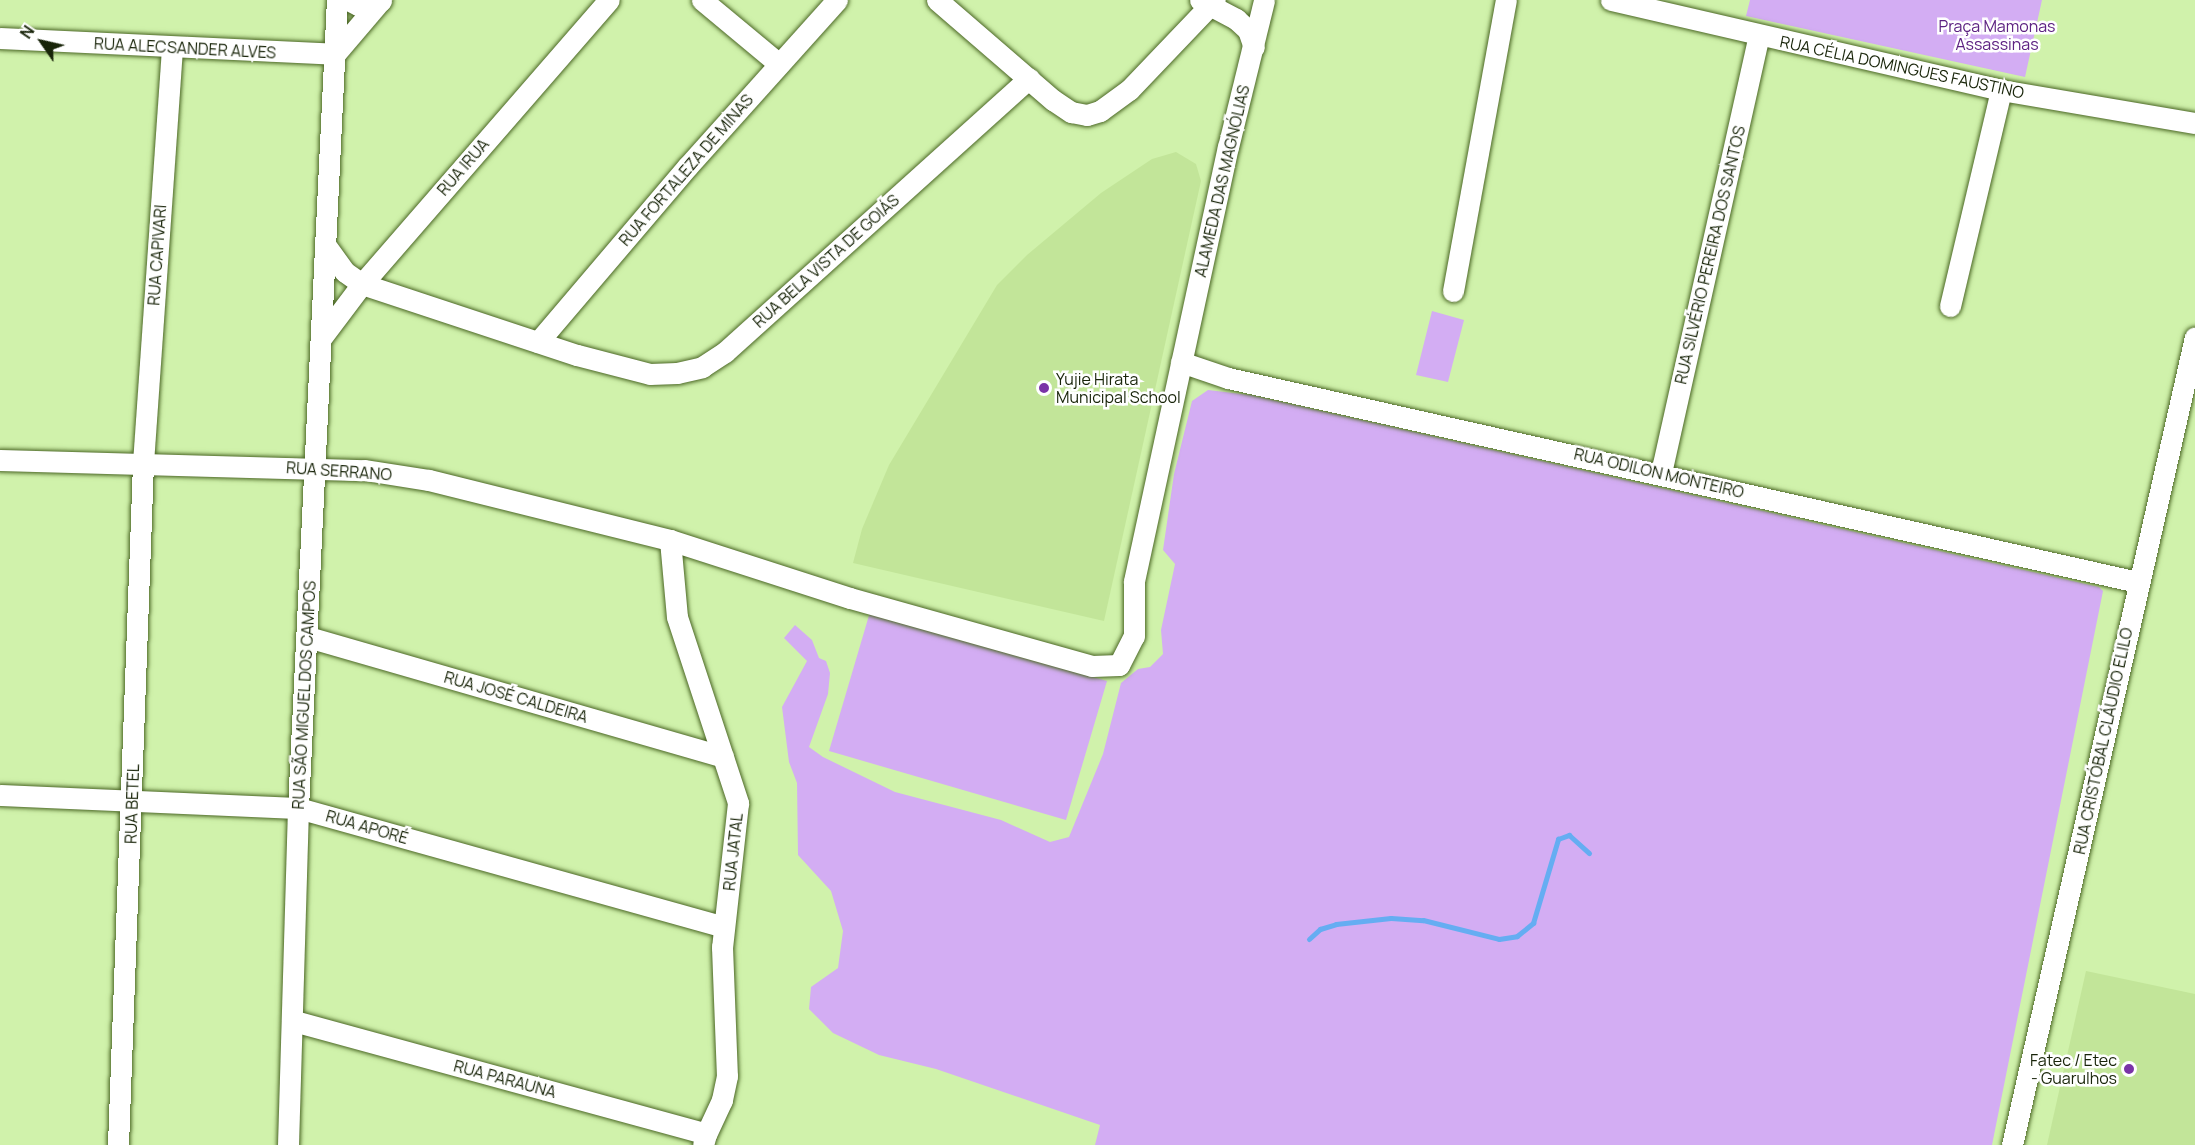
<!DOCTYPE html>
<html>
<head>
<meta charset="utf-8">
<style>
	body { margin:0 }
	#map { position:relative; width:2195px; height:1145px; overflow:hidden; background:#d0f2ab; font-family:Manrope,sans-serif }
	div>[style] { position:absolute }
	.built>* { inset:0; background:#c2e599 }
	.green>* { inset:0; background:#d3adf3 }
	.stream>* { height:5px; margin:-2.5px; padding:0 2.5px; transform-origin:2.5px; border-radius:2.5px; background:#65adf2 }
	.roads { filter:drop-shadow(0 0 2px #4b6725) drop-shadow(0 0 2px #4b6725) }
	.minor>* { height:21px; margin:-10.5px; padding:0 10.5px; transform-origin:10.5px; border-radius:10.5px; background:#fff }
	.dots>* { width:16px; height:16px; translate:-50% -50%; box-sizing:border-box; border:3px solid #fff; border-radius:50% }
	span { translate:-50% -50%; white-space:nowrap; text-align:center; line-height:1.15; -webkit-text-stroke:5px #fff; paint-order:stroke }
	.park-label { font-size:16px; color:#5c2181 }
	.street-label { font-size:16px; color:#182409 }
	.poi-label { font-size:16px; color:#182409 }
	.left { translate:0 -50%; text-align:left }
	.right { translate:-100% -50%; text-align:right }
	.north { position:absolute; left:12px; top:12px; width:60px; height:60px; -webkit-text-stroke:4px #fff; paint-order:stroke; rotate:304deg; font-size:16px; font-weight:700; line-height:24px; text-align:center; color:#182409 }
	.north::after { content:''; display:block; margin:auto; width:21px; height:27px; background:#182409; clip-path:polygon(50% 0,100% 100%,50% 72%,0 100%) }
</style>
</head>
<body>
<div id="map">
	<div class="built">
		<div style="clip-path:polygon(1176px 152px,1196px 164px,1201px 181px,1104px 621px,853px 563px,862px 529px,889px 465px,997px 285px,1027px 255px,1101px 193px,1152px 159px)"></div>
		<div style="clip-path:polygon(2086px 971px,2195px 994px,2195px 1145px,2047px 1145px)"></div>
	</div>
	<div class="green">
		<div style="clip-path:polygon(1750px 0,2042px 0,2025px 77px,1746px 16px)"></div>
		<div style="clip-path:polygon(1432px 311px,1464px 320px,1448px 382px,1416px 375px)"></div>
		<div style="clip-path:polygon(1208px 390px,1250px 395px,2099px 587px,2103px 591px,1992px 1145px,1095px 1145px,1100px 1125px,936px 1069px,879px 1055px,833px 1033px,809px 1009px,811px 987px,838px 968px,843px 931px,831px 891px,798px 855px,797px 783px,789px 762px,782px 707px,807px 661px,784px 638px,795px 625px,812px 640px,819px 658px,826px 661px,830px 673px,828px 694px,809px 747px,823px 757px,895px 792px,1001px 820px,1050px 842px,1069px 837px,1103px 754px,1121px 683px,1138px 669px,1150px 667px,1163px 654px,1161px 630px,1175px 564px,1163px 550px,1174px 474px,1192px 401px)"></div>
		<div style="clip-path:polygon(870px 612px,1107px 681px,1066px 820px,829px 751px)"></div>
	</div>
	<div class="stream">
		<div style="left:1309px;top:939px;width:15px;rotate:-42deg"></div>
		<div style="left:1320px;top:929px;width:17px;rotate:-17deg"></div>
		<div style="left:1336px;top:924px;width:55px;rotate:-6.2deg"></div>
		<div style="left:1391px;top:918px;width:32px;rotate:4deg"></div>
		<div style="left:1423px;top:920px;width:78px;rotate:14deg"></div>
		<div style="left:1499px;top:939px;width:18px;rotate:-9deg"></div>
		<div style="left:1517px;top:936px;width:21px;rotate:-39deg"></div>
		<div style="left:1533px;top:923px;width:88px;rotate:-73.4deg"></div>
		<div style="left:1558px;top:839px;width:12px;rotate:-20deg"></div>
		<div style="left:1569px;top:835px;width:27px;rotate:42deg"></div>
	</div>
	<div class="roads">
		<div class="minor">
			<div style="left:348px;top:0;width:11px;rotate:27deg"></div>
			<div style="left:358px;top:5px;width:23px;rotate:-10deg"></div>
			<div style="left:702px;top:0;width:100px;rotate:39.7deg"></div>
			<div style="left:937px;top:0;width:153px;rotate:40.8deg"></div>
			<div style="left:1053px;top:100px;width:22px;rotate:34deg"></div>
			<div style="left:1071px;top:112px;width:16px;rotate:11deg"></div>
			<div style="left:1087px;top:115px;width:14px;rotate:-17deg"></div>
			<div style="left:1100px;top:111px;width:36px;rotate:-36deg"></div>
			<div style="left:1129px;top:90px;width:124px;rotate:-46.3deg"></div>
			<div style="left:1200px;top:0;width:41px;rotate:27.8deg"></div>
			<div style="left:1236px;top:19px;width:16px;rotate:43deg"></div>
			<div style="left:1248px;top:30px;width:18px;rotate:71deg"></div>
			<div style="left:1611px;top:0;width:400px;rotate:13deg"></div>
			<div style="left:2001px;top:90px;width:197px;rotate:9.7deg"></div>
			<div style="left:0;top:38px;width:335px;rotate:2.7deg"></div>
			<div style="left:335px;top:54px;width:71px;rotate:-49.6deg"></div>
			<div style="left:326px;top:246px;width:32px;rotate:54deg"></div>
			<div style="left:345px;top:272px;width:21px;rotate:35deg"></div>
			<div style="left:362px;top:284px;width:226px;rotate:18.3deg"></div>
			<div style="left:577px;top:355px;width:75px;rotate:14.6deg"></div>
			<div style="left:650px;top:374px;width:27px;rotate:-2deg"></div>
			<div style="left:677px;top:373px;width:26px;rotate:-13deg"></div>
			<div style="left:702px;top:367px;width:27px;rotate:-33deg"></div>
			<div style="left:725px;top:352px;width:409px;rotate:-42deg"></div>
			<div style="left:1453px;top:291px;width:296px;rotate:-79.7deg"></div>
			<div style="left:1950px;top:306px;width:222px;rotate:-76.7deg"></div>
			<div style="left:322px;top:337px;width:66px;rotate:-53deg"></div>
			<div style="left:362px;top:284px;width:376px;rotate:-49deg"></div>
			<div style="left:538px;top:342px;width:231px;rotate:-49.6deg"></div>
			<div style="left:688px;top:166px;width:223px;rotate:-48.1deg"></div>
			<div style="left:1181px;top:362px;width:50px;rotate:18.8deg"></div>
			<div style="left:1228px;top:378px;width:933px;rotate:12.64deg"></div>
			<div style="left:0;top:460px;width:365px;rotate:1.6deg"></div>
			<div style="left:365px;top:470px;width:65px;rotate:8.9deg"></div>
			<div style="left:429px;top:480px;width:248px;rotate:14deg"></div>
			<div style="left:670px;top:540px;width:189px;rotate:17.9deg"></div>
			<div style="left:850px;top:598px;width:251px;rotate:15.7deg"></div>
			<div style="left:1092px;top:666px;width:27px;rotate:-2deg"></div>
			<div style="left:1119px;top:665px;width:33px;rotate:-63deg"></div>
			<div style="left:1134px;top:636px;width:55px;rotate:-90deg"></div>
			<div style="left:1134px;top:581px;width:444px;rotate:-77.8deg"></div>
			<div style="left:1228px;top:147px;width:151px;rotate:-76.2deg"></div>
			<div style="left:1661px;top:473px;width:448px;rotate:-77.4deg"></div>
			<div style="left:670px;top:540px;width:77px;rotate:84.8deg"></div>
			<div style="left:677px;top:617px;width:196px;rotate:71.8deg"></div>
			<div style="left:738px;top:803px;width:145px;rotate:96.3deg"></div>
			<div style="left:722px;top:947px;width:129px;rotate:87.8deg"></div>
			<div style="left:727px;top:1076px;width:25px;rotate:102deg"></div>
			<div style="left:722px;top:1100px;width:38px;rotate:115deg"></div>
			<div style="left:308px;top:637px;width:432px;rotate:16.1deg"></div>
			<div style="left:0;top:795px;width:298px;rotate:2.5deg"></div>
			<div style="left:298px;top:808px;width:441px;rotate:15.6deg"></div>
			<div style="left:294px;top:1021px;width:427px;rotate:15.3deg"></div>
			<div style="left:706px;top:1134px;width:11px;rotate:105deg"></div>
			<div style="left:118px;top:1145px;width:682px;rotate:-87.9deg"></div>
			<div style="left:143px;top:463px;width:416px;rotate:-86deg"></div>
			<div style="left:288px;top:1145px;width:337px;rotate:-88.3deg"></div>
			<div style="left:298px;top:808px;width:809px;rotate:-87.24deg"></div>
			<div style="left:2012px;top:1145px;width:828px;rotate:-77.24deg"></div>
		</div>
	</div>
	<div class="dots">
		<div style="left:1044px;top:388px;background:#7a34a7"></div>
		<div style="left:2129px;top:1069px;background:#7a34a7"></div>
	</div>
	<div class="park-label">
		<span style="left:1997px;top:35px">Praça Mamonas<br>Assassinas</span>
	</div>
	<div class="street-label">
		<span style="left:185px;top:48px;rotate:3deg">RUA ALECSANDER ALVES</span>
		<span style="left:1902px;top:67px;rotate:12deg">RUA CÉLIA DOMINGUES FAUSTINO</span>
		<span style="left:463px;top:167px;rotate:-49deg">RUA IRUA</span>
		<span style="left:686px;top:170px;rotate:-49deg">RUA FORTALEZA DE MINAS</span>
		<span style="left:1222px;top:181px;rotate:-77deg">ALAMEDA DAS MAGNÓLIAS</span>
		<span style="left:157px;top:255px;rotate:-86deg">RUA CAPIVARI</span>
		<span style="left:1710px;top:255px;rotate:-77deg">RUA SILVÉRIO PEREIRA DOS SANTOS</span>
		<span style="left:826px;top:261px;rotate:-42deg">RUA BELA VISTA DE GOIÁS</span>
		<span style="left:339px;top:471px;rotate:4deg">RUA SERRANO</span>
		<span style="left:1659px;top:473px;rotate:13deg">RUA ODILON MONTEIRO</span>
		<span style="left:304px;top:695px;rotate:-87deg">RUA SÃO MIGUEL DOS CAMPOS</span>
		<span style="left:516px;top:697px;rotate:16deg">RUA JOSÉ CALDEIRA</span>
		<span style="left:2103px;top:741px;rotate:-78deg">RUA CRISTÓBAL CLÁUDIO ELILO</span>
		<span style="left:132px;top:804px;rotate:-88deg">RUA BETEL</span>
		<span style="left:367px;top:827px;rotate:16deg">RUA APORÉ</span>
		<span style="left:733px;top:852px;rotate:-84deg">RUA JATAL</span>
		<span style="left:505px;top:1079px;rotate:15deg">RUA PARAUNA</span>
	</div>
	<div class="poi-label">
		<span class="left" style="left:1056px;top:388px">Yujie Hirata<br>Municipal School</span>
		<span class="right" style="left:2117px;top:1069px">Fatec / Etec<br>- Guarulhos</span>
	</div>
	<div class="north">N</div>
</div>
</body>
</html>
